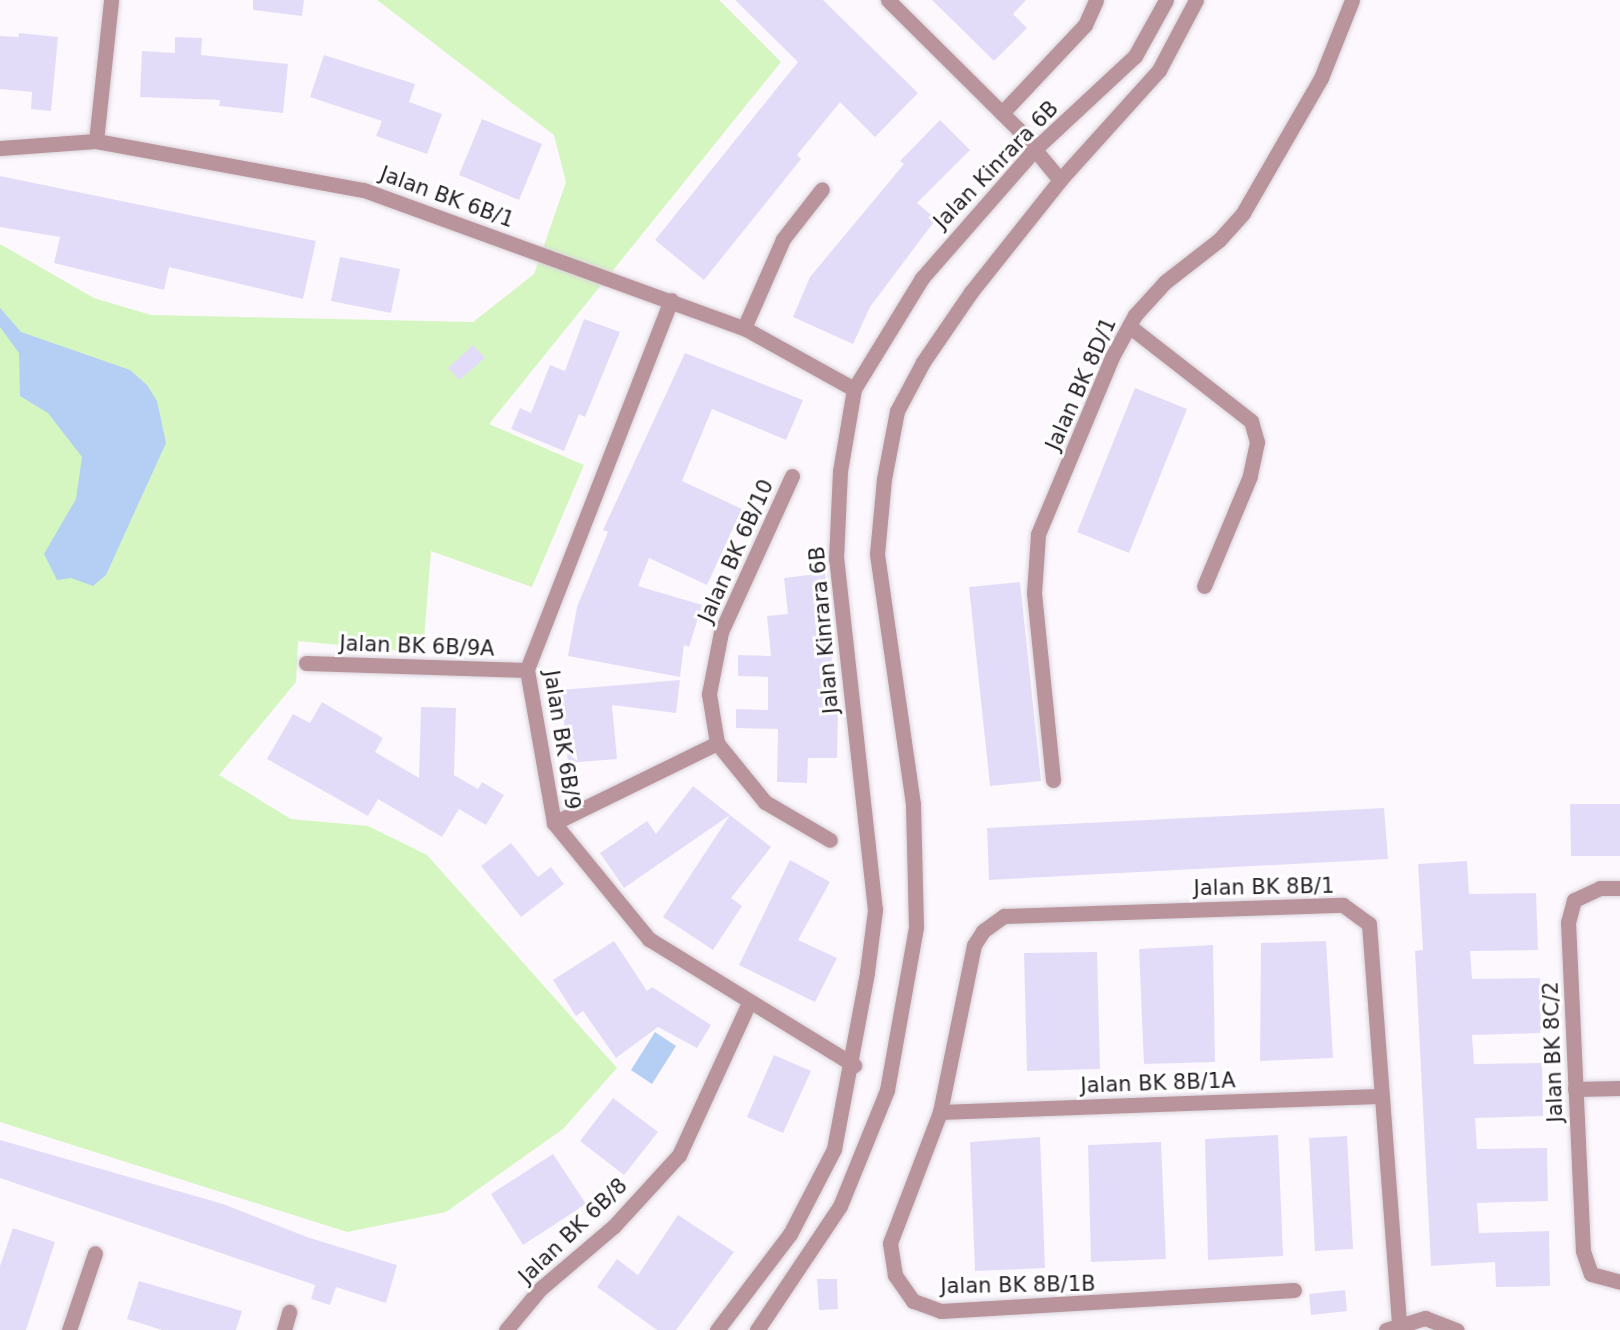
<!DOCTYPE html>
<html>
<head>
<meta charset="utf-8">
<style>
	body { margin:0 }
	#map { position:relative; width:1620px; height:1330px; overflow:hidden; background:#fdf8fe; font-family:"DejaVu Sans",sans-serif }
	div>[style] { position:absolute }
	.green>* { inset:0; background:#d5f6c1 }
	.water>* { inset:0; background:#b4cef4 }
	.building>* { inset:0; background:#e3dcf9 }
	.roads { filter:drop-shadow(0 0 2px #dad5db) drop-shadow(0 0 2px #dad5db) }
	.minor>* { height:15px; margin:-7.5px; padding:0 7.5px; transform-origin:7.5px; border-radius:7.5px; background:#b9949c }
	.tertiary>* { height:15px; margin:-7.5px; padding:0 7.5px; transform-origin:7.5px; border-radius:7.5px; background:#b9949c }
	span { translate:-50% -50%; white-space:nowrap; text-align:center; line-height:1.15; -webkit-text-stroke:6px #fff; paint-order:stroke }
	.street-label { font-size:21px; color:#241f25 }
</style>
</head>
<body>
<div id="map">
	<div class="green">
		<div style="clip-path:polygon(377px 0,719px 0,781px 62px,489px 424px,584px 465px,532px 587px,431px 551px,423px 653px,298px 641px,296px 682px,219px 775px,291px 819px,368px 826px,427px 855px,617px 1068px,563px 1129px,446px 1212px,347px 1232px,0 1122px,0 244px,94px 298px,151px 315px,473px 322px,534px 274px,566px 182px,554px 135px)"></div>
	</div>
	<div class="water">
		<div style="clip-path:polygon(0 308px,21px 332px,130px 370px,147px 385px,157px 401px,166px 443px,106px 575px,93px 586px,71px 578px,57px 580px,44px 554px,76px 499px,82px 457px,48px 413px,20px 396px,19px 353px,0 327px)"></div>
		<div style="clip-path:polygon(655px 1032px,676px 1046px,652px 1084px,631px 1070px)"></div>
	</div>
	<div class="building">
		<div style="clip-path:polygon(253px 0,304px 0,302px 16px,253px 10px)"></div>
		<div style="clip-path:polygon(735px 0,823px 0,918px 93px,875px 137px,840px 102px,797px 155px,801px 159px,704px 280px,655px 240px,798px 62px)"></div>
		<div style="clip-path:polygon(932px 0,1026px 0,1013px 14px,1027px 28px,994px 61px)"></div>
		<div style="clip-path:polygon(19px 33px,58px 37px,51px 111px,31px 109px,32px 92px,0 89px,0 36px,18px 37px)"></div>
		<div style="clip-path:polygon(175px 37px,202px 38px,201px 55px,288px 64px,283px 113px,219px 106px,220px 100px,140px 97px,142px 51px,175px 53px)"></div>
		<div style="clip-path:polygon(324px 55px,415px 84px,409px 102px,442px 114px,427px 154px,376px 136px,382px 121px,310px 97px)"></div>
		<div style="clip-path:polygon(482px 119px,542px 144px,519px 200px,459px 175px)"></div>
		<div style="clip-path:polygon(940px 120px,970px 150px,917px 203px,936px 219px,870px 307px,853px 344px,793px 317px,810px 277px,904px 164px,900px 161px)"></div>
		<div style="clip-path:polygon(0 176px,316px 241px,303px 299px,169px 267px,164px 290px,54px 263px,60px 237px,0 227px)"></div>
		<div style="clip-path:polygon(340px 257px,400px 269px,391px 313px,331px 301px)"></div>
		<div style="clip-path:polygon(584px 319px,620px 332px,585px 417px,579px 414px,564px 451px,511px 429px,520px 408px,531px 413px,550px 365px,565px 371px)"></div>
		<div style="clip-path:polygon(473px 345px,485px 358px,459px 380px,448px 368px)"></div>
		<div style="clip-path:polygon(685px 353px,803px 400px,786px 440px,712px 409px,682px 481px,742px 509px,707px 585px,649px 558px,638px 586px,702px 605px,689px 647px,684px 645px,680px 677px,568px 656px,577px 607px,608px 532px,603px 530px)"></div>
		<div style="clip-path:polygon(1135px 388px,1187px 409px,1129px 553px,1077px 532px)"></div>
		<div style="clip-path:polygon(825px 573px,832px 643px,831px 711px,838px 712px,837px 758px,808px 758px,807px 783px,777px 782px,778px 729px,736px 728px,736px 709px,768px 710px,768px 677px,738px 676px,738px 655px,771px 656px,767px 616px,788px 614px,784px 578px)"></div>
		<div style="clip-path:polygon(1020px 582px,1041px 781px,990px 786px,969px 587px)"></div>
		<div style="clip-path:polygon(680px 680px,676px 713px,612px 705px,617px 759px,568px 763px,561px 690px)"></div>
		<div style="clip-path:polygon(322px 702px,383px 738px,375px 752px,419px 778px,421px 707px,456px 708px,454px 775px,478px 789px,482px 782px,504px 795px,486px 825px,459px 809px,442px 837px,378px 799px,368px 816px,267px 759px,293px 714px,310px 723px)"></div>
		<div style="clip-path:polygon(693px 786px,730px 815px,624px 888px,600px 853px,647px 821px,656px 834px)"></div>
		<div style="clip-path:polygon(1570px 804px,1620px 804px,1620px 856px,1571px 856px)"></div>
		<div style="clip-path:polygon(1384px 808px,1388px 859px,989px 880px,987px 828px)"></div>
		<div style="clip-path:polygon(730px 815px,771px 847px,731px 898px,742px 906px,713px 950px,663px 917px)"></div>
		<div style="clip-path:polygon(511px 843px,538px 877px,551px 867px,564px 884px,521px 917px,481px 866px)"></div>
		<div style="clip-path:polygon(790px 860px,830px 882px,798px 940px,837px 958px,815px 1002px,739px 965px)"></div>
		<div style="clip-path:polygon(1467px 861px,1469px 894px,1536px 893px,1538px 950px,1470px 951px,1472px 979px,1540px 978px,1541px 1033px,1472px 1035px,1474px 1064px,1542px 1063px,1543px 1116px,1475px 1118px,1477px 1149px,1547px 1148px,1548px 1201px,1477px 1203px,1479px 1233px,1549px 1231px,1550px 1286px,1496px 1287px,1495px 1262px,1431px 1266px,1415px 951px,1423px 950px,1418px 864px)"></div>
		<div style="clip-path:polygon(614px 941px,647px 991px,652px 987px,711px 1025px,697px 1048px,658px 1027px,616px 1058px,583px 1011px,576px 1016px,553px 980px)"></div>
		<div style="clip-path:polygon(1326px 941px,1333px 1058px,1260px 1061px,1261px 943px)"></div>
		<div style="clip-path:polygon(1213px 945px,1215px 1062px,1144px 1064px,1139px 949px)"></div>
		<div style="clip-path:polygon(1097px 952px,1100px 1069px,1027px 1071px,1024px 953px)"></div>
		<div style="clip-path:polygon(774px 1055px,811px 1071px,783px 1133px,747px 1117px)"></div>
		<div style="clip-path:polygon(613px 1098px,658px 1132px,624px 1175px,580px 1141px)"></div>
		<div style="clip-path:polygon(1278px 1135px,1283px 1256px,1208px 1260px,1205px 1139px)"></div>
		<div style="clip-path:polygon(1347px 1136px,1353px 1249px,1315px 1251px,1309px 1138px)"></div>
		<div style="clip-path:polygon(1040px 1137px,1045px 1268px,975px 1271px,970px 1142px)"></div>
		<div style="clip-path:polygon(0 1140px,223px 1204px,307px 1237px,397px 1265px,386px 1303px,336px 1287px,330px 1305px,311px 1299px,315px 1285px,0 1178px)"></div>
		<div style="clip-path:polygon(1161px 1142px,1166px 1259px,1091px 1262px,1088px 1145px)"></div>
		<div style="clip-path:polygon(553px 1154px,586px 1204px,523px 1245px,491px 1194px)"></div>
		<div style="clip-path:polygon(678px 1215px,734px 1252px,676px 1330px,657px 1330px,597px 1287px,617px 1259px,638px 1275px)"></div>
		<div style="clip-path:polygon(13px 1228px,55px 1242px,26px 1330px,0 1330px,0 1266px)"></div>
		<div style="clip-path:polygon(817px 1279px,837px 1279px,838px 1309px,819px 1310px)"></div>
		<div style="clip-path:polygon(139px 1281px,242px 1311px,236px 1330px,162px 1330px,127px 1319px)"></div>
		<div style="clip-path:polygon(1345px 1290px,1347px 1311px,1311px 1315px,1309px 1294px)"></div>
	</div>
	<div class="roads">
		<div class="minor">
			<div style="left:888px;top:0;width:182px;rotate:44.8deg"></div>
			<div style="left:1017px;top:128px;width:67px;rotate:50.4deg"></div>
			<div style="left:1002px;top:113px;width:121px;rotate:-46.7deg"></div>
			<div style="left:1085px;top:25px;width:27px;rotate:-66deg"></div>
			<div style="left:96px;top:141px;width:142px;rotate:-83.9deg"></div>
			<div style="left:0;top:148px;width:96px;rotate:-4.2deg"></div>
			<div style="left:96px;top:141px;width:272px;rotate:10.4deg"></div>
			<div style="left:364px;top:190px;width:404px;rotate:20deg"></div>
			<div style="left:744px;top:328px;width:126px;rotate:29deg"></div>
			<div style="left:671px;top:300px;width:397px;rotate:111.3deg"></div>
			<div style="left:527px;top:670px;width:155px;rotate:80deg"></div>
			<div style="left:554px;top:823px;width:150px;rotate:50.7deg"></div>
			<div style="left:649px;top:939px;width:241px;rotate:31.6deg"></div>
			<div style="left:1129px;top:326px;width:155px;rotate:37.9deg"></div>
			<div style="left:1251px;top:421px;width:22px;rotate:74deg"></div>
			<div style="left:1257px;top:442px;width:35px;rotate:102deg"></div>
			<div style="left:1250px;top:476px;width:119px;rotate:112.7deg"></div>
			<div style="left:744px;top:328px;width:97px;rotate:-66.3deg"></div>
			<div style="left:783px;top:239px;width:63px;rotate:-52deg"></div>
			<div style="left:792px;top:476px;width:171px;rotate:114.5deg"></div>
			<div style="left:721px;top:632px;width:63px;rotate:101deg"></div>
			<div style="left:709px;top:694px;width:50px;rotate:80.7deg"></div>
			<div style="left:717px;top:743px;width:76px;rotate:50.9deg"></div>
			<div style="left:765px;top:802px;width:75px;rotate:30.3deg"></div>
			<div style="left:306px;top:663px;width:221px;rotate:1.8deg"></div>
			<div style="left:1053px;top:780px;width:188px;rotate:-95.8deg"></div>
			<div style="left:1034px;top:593px;width:59px;rotate:-86.1deg"></div>
			<div style="left:1038px;top:534px;width:192px;rotate:-67.3deg"></div>
			<div style="left:1112px;top:357px;width:48px;rotate:-61.3deg"></div>
			<div style="left:1135px;top:315px;width:45px;rotate:-47.7deg"></div>
			<div style="left:1165px;top:282px;width:68px;rotate:-37.9deg"></div>
			<div style="left:1219px;top:240px;width:36px;rotate:-48deg"></div>
			<div style="left:1243px;top:213px;width:156px;rotate:-60deg"></div>
			<div style="left:1321px;top:78px;width:84px;rotate:-68.3deg"></div>
			<div style="left:554px;top:823px;width:182px;rotate:-26.1deg"></div>
			<div style="left:1620px;top:888px;width:20px;rotate:180deg"></div>
			<div style="left:1600px;top:888px;width:29px;rotate:155deg"></div>
			<div style="left:1574px;top:900px;width:23px;rotate:105deg"></div>
			<div style="left:1568px;top:922px;width:329px;rotate:87.4deg"></div>
			<div style="left:1583px;top:1251px;width:24px;rotate:71deg"></div>
			<div style="left:1591px;top:1274px;width:30px;rotate:15deg"></div>
			<div style="left:1575px;top:1089px;width:45px;rotate:-1.3deg"></div>
			<div style="left:940px;top:1112px;width:438px;rotate:-2.1deg"></div>
			<div style="left:1294px;top:1290px;width:354px;rotate:176.6deg"></div>
			<div style="left:941px;top:1311px;width:30px;rotate:-160deg"></div>
			<div style="left:913px;top:1301px;width:32px;rotate:-125deg"></div>
			<div style="left:895px;top:1275px;width:32px;rotate:-99deg"></div>
			<div style="left:890px;top:1243px;width:140px;rotate:-69.1deg"></div>
			<div style="left:940px;top:1112px;width:170px;rotate:-78.5deg"></div>
			<div style="left:974px;top:945px;width:17px;rotate:-57deg"></div>
			<div style="left:983px;top:931px;width:26px;rotate:-36deg"></div>
			<div style="left:1004px;top:916px;width:339px;rotate:-1.9deg"></div>
			<div style="left:1343px;top:905px;width:32px;rotate:36deg"></div>
			<div style="left:1369px;top:924px;width:399px;rotate:85.7deg"></div>
			<div style="left:69px;top:1330px;width:81px;rotate:-71.3deg"></div>
			<div style="left:284px;top:1330px;width:19px;rotate:-74deg"></div>
			<div style="left:506px;top:1330px;width:53px;rotate:-50.3deg"></div>
			<div style="left:540px;top:1289px;width:97px;rotate:-40.4deg"></div>
			<div style="left:614px;top:1226px;width:96px;rotate:-47.5deg"></div>
			<div style="left:679px;top:1155px;width:167px;rotate:-65.3deg"></div>
			<div style="left:1386px;top:1330px;width:41px;rotate:-17.1deg"></div>
			<div style="left:1425px;top:1318px;width:34px;rotate:21deg"></div>
		</div>
		<div class="tertiary">
			<div style="left:717px;top:1330px;width:121px;rotate:-52.8deg"></div>
			<div style="left:790px;top:1234px;width:96px;rotate:-62.6deg"></div>
			<div style="left:834px;top:1149px;width:180px;rotate:-79.4deg"></div>
			<div style="left:867px;top:972px;width:63px;rotate:-82.6deg"></div>
			<div style="left:875px;top:910px;width:353px;rotate:-96.3deg"></div>
			<div style="left:836px;top:559px;width:88px;rotate:-87.4deg"></div>
			<div style="left:840px;top:471px;width:83px;rotate:-80.3deg"></div>
			<div style="left:854px;top:389px;width:130px;rotate:-58.5deg"></div>
			<div style="left:922px;top:278px;width:173px;rotate:-48.8deg"></div>
			<div style="left:1036px;top:148px;width:135px;rotate:-42.9deg"></div>
			<div style="left:1135px;top:56px;width:64px;rotate:-61deg"></div>
			<div style="left:757px;top:1330px;width:149px;rotate:-56.2deg"></div>
			<div style="left:840px;top:1206px;width:125px;rotate:-67.9deg"></div>
			<div style="left:887px;top:1090px;width:166px;rotate:-79.9deg"></div>
			<div style="left:916px;top:927px;width:123px;rotate:-91.4deg"></div>
			<div style="left:913px;top:804px;width:253px;rotate:-98.2deg"></div>
			<div style="left:877px;top:554px;width:75px;rotate:-84.7deg"></div>
			<div style="left:884px;top:479px;width:69px;rotate:-79.2deg"></div>
			<div style="left:897px;top:411px;width:55px;rotate:-62deg"></div>
			<div style="left:923px;top:362px;width:85px;rotate:-55.6deg"></div>
			<div style="left:971px;top:292px;width:143px;rotate:-51.5deg"></div>
			<div style="left:1060px;top:180px;width:148px;rotate:-48deg"></div>
			<div style="left:1159px;top:70px;width:79px;rotate:-62.1deg"></div>
		</div>
	</div>
	<div class="street-label">
		<span style="left:996px;top:165px;rotate:-46deg">Jalan Kinrara 6B</span>
		<span style="left:447px;top:197px;rotate:20deg">Jalan BK 6B/1</span>
		<span style="left:1081px;top:384px;rotate:-66deg">Jalan BK 8D/1</span>
		<span style="left:736px;top:551px;rotate:-66deg">Jalan BK 6B/10</span>
		<span style="left:824px;top:630px;rotate:-95deg">Jalan Kinrara 6B</span>
		<span style="left:417px;top:646px;rotate:2deg">Jalan BK 6B/9A</span>
		<span style="left:562px;top:740px;rotate:81deg">Jalan BK 6B/9</span>
		<span style="left:1264px;top:887px;rotate:-1deg">Jalan BK 8B/1</span>
		<span style="left:1553px;top:1052px;rotate:-92deg">Jalan BK 8C/2</span>
		<span style="left:1158px;top:1083px;rotate:-2deg">Jalan BK 8B/1A</span>
		<span style="left:573px;top:1231px;rotate:-44deg">Jalan BK 6B/8</span>
		<span style="left:1018px;top:1285px;rotate:-1deg">Jalan BK 8B/1B</span>
	</div>
</div>
</body>
</html>
